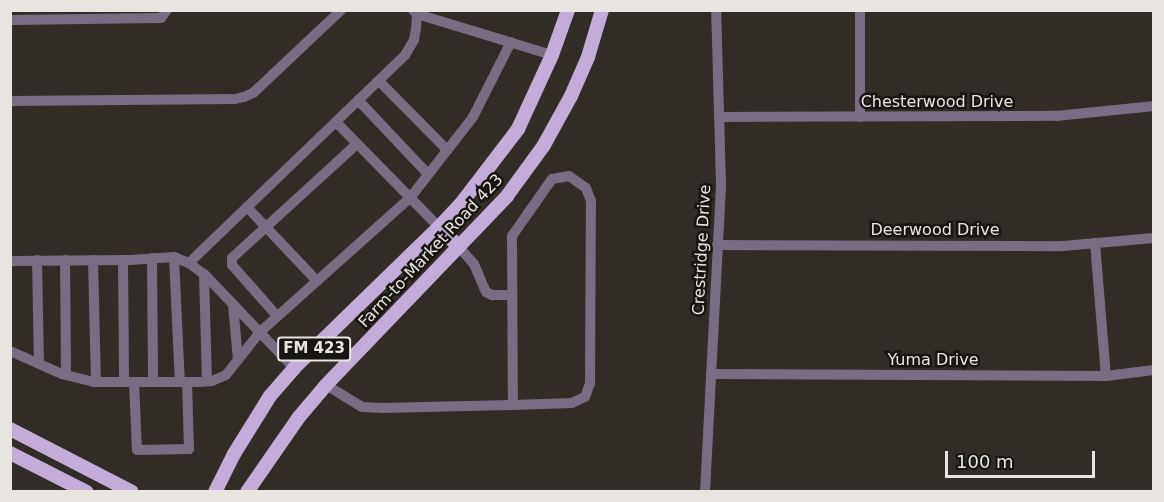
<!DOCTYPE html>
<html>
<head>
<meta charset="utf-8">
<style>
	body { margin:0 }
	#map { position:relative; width:1164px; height:502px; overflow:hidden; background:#312c25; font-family:"DejaVu Sans",sans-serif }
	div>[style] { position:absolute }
	.minor>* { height:10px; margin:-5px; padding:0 5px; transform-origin:5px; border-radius:5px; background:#786d82 }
	.major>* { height:14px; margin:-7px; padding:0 7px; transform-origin:7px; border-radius:7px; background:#c3add8 }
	span { translate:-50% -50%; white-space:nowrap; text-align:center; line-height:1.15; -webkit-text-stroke:5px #171511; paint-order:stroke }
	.shield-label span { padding:2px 4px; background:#171511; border:2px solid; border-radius:4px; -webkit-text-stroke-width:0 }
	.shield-label { font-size:15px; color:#e8e5e0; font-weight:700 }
	.street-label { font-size:16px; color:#e8e5e0 }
	.frame { position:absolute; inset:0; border:12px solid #e8e5e0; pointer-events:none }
	.scale { position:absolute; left:945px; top:451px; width:150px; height:27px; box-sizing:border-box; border:3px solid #e8e5e0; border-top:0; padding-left:8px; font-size:18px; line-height:21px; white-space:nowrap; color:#e8e5e0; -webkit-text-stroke:4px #171511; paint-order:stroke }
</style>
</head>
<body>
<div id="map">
	<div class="minor">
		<div style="left:860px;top:10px;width:107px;rotate:90deg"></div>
		<div style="left:417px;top:14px;width:141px;rotate:16.9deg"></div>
		<div style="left:10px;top:20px;width:151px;rotate:-0.8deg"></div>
		<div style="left:161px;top:18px;width:10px;rotate:-53deg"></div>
		<div style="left:379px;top:81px;width:97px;rotate:45.4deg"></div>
		<div style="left:358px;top:100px;width:102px;rotate:46.6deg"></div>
		<div style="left:10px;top:101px;width:225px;rotate:-0.5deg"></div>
		<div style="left:235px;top:99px;width:9px;rotate:-13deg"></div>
		<div style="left:244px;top:97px;width:10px;rotate:-24deg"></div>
		<div style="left:253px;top:93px;width:121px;rotate:-43.3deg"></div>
		<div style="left:720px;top:117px;width:336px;rotate:-0.2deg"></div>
		<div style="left:1056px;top:116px;width:99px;rotate:-5.8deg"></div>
		<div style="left:336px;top:122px;width:147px;rotate:45.6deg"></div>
		<div style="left:247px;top:207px;width:102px;rotate:46.6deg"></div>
		<div style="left:1095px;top:243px;width:133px;rotate:85.3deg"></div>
		<div style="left:717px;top:245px;width:346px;rotate:0.2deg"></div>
		<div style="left:1063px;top:246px;width:91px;rotate:-5deg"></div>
		<div style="left:459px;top:247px;width:23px;rotate:49deg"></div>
		<div style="left:474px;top:264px;width:30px;rotate:67deg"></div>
		<div style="left:486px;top:292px;width:7px;rotate:27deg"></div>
		<div style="left:492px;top:295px;width:20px"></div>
		<div style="left:174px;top:257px;width:125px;rotate:87.3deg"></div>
		<div style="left:152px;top:258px;width:124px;rotate:89.5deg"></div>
		<div style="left:37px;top:260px;width:103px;rotate:88.9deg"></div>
		<div style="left:65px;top:260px;width:115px;rotate:89.5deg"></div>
		<div style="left:93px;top:260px;width:122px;rotate:88.6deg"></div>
		<div style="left:123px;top:260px;width:122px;rotate:89.5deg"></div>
		<div style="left:10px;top:261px;width:120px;rotate:-0.5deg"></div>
		<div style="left:130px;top:260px;width:44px;rotate:-3.9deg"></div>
		<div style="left:174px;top:257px;width:16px;rotate:22deg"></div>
		<div style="left:189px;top:263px;width:21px;rotate:37deg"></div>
		<div style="left:206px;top:276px;width:127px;rotate:46.3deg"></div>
		<div style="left:189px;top:263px;width:300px;rotate:-43.9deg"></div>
		<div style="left:405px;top:55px;width:17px;rotate:-59deg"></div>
		<div style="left:414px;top:40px;width:11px;rotate:-80deg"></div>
		<div style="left:416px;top:29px;width:15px;rotate:-86deg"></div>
		<div style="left:417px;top:14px;width:6px;rotate:-135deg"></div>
		<div style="left:204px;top:274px;width:107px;rotate:88.4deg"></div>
		<div style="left:233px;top:304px;width:56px;rotate:84.9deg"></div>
		<div style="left:277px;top:316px;width:68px;rotate:-131.4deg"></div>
		<div style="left:232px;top:265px;width:7px;rotate:-90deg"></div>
		<div style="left:232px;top:258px;width:169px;rotate:-42.4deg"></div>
		<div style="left:10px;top:351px;width:57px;rotate:23.9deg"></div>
		<div style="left:62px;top:374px;width:32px;rotate:14deg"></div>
		<div style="left:93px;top:382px;width:107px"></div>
		<div style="left:200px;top:382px;width:12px;rotate:-5deg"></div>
		<div style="left:212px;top:381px;width:15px;rotate:-23deg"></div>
		<div style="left:226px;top:375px;width:55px;rotate:-51.7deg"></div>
		<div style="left:260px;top:332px;width:201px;rotate:-41.8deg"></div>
		<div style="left:410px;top:198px;width:103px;rotate:-52.1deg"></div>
		<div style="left:473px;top:117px;width:84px;rotate:-63.1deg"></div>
		<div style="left:711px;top:374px;width:395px;rotate:0.3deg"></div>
		<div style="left:1106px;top:376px;width:48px;rotate:-7.1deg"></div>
		<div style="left:134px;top:382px;width:68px;rotate:87.5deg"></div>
		<div style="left:137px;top:450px;width:52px;rotate:-1.1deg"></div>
		<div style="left:189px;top:449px;width:67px;rotate:-91.7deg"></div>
		<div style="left:326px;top:385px;width:42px;rotate:31.4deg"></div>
		<div style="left:362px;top:407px;width:21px;rotate:3deg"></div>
		<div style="left:383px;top:408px;width:130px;rotate:-1.3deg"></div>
		<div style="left:513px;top:405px;width:59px;rotate:-1.9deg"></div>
		<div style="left:572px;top:403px;width:14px;rotate:-25deg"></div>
		<div style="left:585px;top:397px;width:15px;rotate:-70deg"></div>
		<div style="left:590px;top:383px;width:182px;rotate:-89.7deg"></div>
		<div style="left:591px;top:201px;width:14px;rotate:-111deg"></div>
		<div style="left:586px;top:188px;width:21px;rotate:-145deg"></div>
		<div style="left:569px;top:176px;width:17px;rotate:170deg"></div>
		<div style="left:552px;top:179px;width:70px;rotate:125.1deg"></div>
		<div style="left:512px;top:236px;width:169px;rotate:89.7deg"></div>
		<div style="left:705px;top:492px;width:308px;rotate:-87deg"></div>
		<div style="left:721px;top:184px;width:174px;rotate:-91.6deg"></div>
	</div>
	<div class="major">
		<div style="left:439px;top:227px;width:28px;rotate:45deg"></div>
		<div style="left:10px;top:429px;width:137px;rotate:27.3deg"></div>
		<div style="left:10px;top:453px;width:86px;rotate:26.9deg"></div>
		<div style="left:215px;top:492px;width:42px;rotate:-63.4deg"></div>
		<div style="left:234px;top:454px;width:68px;rotate:-58.2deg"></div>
		<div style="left:270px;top:396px;width:37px;rotate:-49deg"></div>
		<div style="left:294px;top:368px;width:202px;rotate:-44.2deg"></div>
		<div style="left:439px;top:227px;width:35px;rotate:-47deg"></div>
		<div style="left:463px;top:201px;width:91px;rotate:-52.6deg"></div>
		<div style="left:518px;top:129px;width:81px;rotate:-65.3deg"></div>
		<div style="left:552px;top:55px;width:48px;rotate:-70.4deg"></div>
		<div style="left:247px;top:492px;width:91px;rotate:-55.3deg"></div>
		<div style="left:299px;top:417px;width:42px;rotate:-49.8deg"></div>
		<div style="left:326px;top:385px;width:262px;rotate:-46.2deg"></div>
		<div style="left:507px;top:196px;width:63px;rotate:-54deg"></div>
		<div style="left:544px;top:145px;width:56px;rotate:-61.1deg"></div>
		<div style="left:571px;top:96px;width:43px;rotate:-66.4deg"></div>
		<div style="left:588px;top:57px;width:49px;rotate:-73.4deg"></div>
	</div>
	<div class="shield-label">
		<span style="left:314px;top:349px">FM 423</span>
	</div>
	<div class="street-label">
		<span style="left:937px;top:102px">Chesterwood Drive</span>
		<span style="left:935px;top:230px">Deerwood Drive</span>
		<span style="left:702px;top:250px;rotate:-87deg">Crestridge Drive</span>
		<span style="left:431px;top:251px;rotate:-47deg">Farm-to-Market Road 423</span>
		<span style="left:933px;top:360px">Yuma Drive</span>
	</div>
	<div class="frame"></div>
	<div class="scale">100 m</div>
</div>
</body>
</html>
